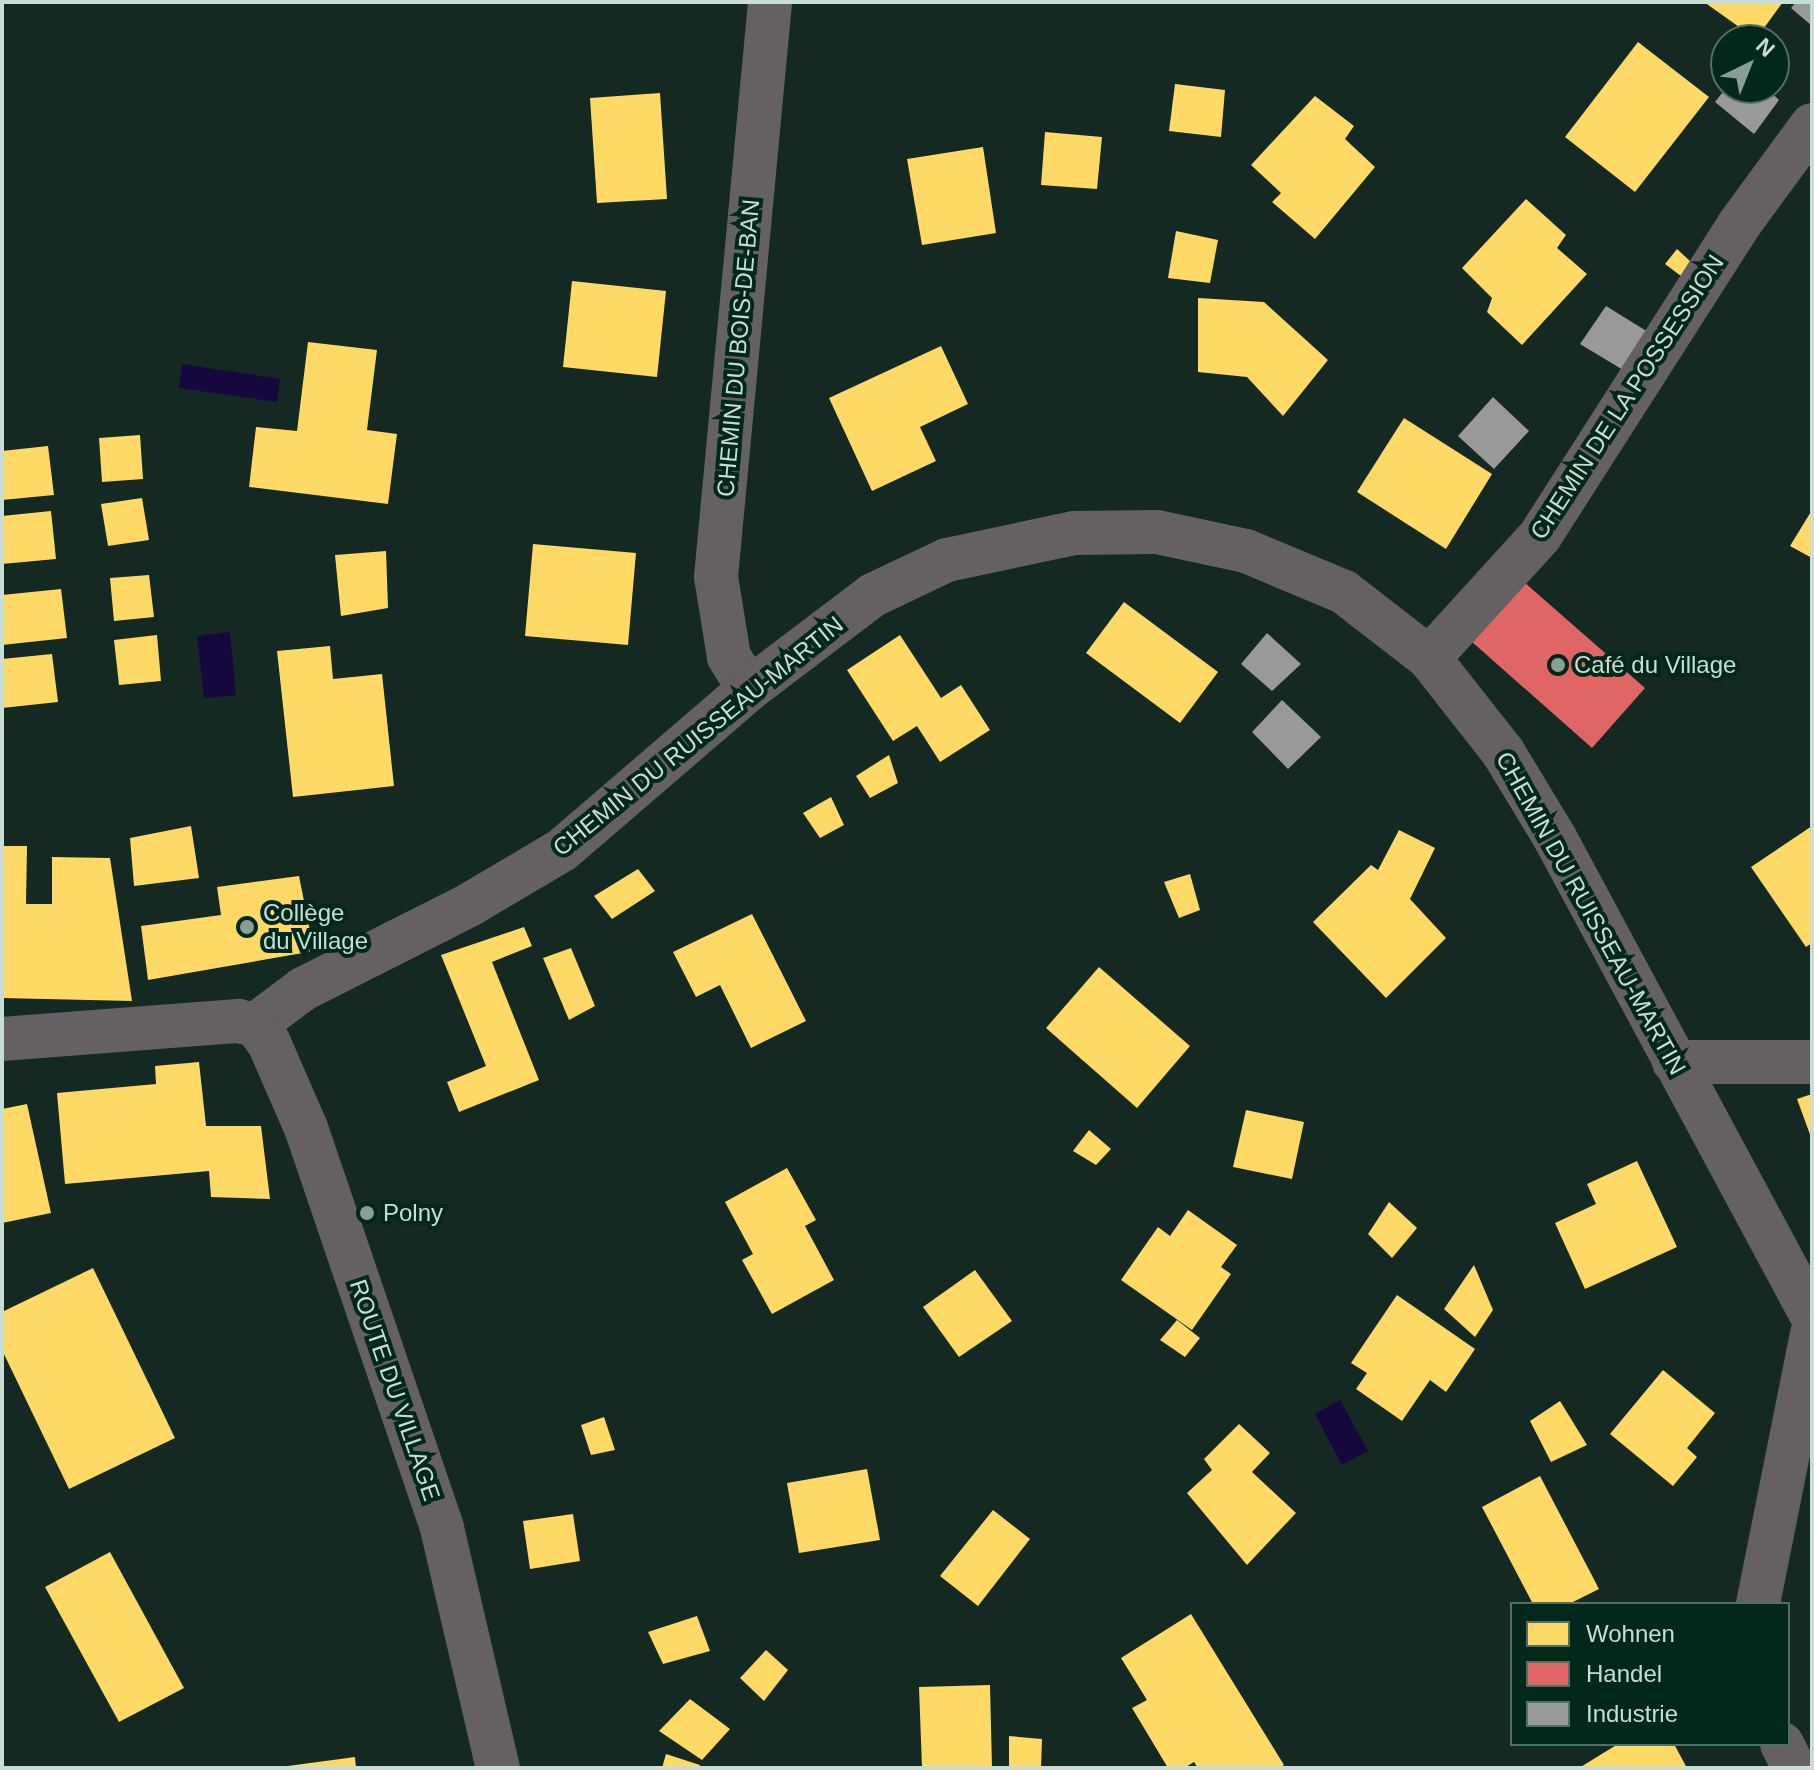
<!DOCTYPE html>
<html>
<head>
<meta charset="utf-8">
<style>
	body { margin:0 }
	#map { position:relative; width:1814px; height:1770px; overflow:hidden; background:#142922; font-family:Arial,sans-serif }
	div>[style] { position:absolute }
	.water>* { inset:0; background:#16083f }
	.homes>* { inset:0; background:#ffd966 }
	.shops>* { inset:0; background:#e06666 }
	.industry>* { inset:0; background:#999 }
	.minor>* { height:44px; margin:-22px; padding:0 22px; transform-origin:22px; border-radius:22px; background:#646063 }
	.dots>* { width:22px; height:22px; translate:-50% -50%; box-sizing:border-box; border:4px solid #01281b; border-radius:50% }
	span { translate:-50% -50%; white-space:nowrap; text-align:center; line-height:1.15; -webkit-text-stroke:8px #01281b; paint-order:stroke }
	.street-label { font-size:24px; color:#c8ddd3 }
	.poi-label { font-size:24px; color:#c8ddd3 }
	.left { translate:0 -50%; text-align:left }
	.frame { position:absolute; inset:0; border:4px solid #c8ddd3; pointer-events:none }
	.legend { position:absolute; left:1510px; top:1602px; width:280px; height:144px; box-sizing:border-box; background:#01281b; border:2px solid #517065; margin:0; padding:10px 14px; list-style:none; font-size:24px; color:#c8ddd3 }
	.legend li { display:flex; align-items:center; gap:16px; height:40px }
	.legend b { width:40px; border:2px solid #517065 }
	.north { position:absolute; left:1710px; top:24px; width:80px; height:80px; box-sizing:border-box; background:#01281b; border:2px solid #517065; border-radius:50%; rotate:43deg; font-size:22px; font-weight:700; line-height:32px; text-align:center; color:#c8ddd3 }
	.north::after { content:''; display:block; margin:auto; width:28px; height:36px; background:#899e95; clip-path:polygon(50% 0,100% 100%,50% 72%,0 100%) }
</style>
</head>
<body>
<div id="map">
	<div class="water">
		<div style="clip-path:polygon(182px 364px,280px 379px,277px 402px,179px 388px)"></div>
		<div style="clip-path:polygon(230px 632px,236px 695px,204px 698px,197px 636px)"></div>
		<div style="clip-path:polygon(1340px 1400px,1368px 1451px,1342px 1465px,1315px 1414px)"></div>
	</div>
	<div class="homes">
		<div style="clip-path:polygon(1704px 2px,1783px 2px,1756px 39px)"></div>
		<div style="clip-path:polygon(1638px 42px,1709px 97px,1635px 192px,1565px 137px)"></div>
		<div style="clip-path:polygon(1175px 84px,1225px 90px,1221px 137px,1169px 131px)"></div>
		<div style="clip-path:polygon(660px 93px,667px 199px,597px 203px,590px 98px)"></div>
		<div style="clip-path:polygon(1315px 96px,1354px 126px,1345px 139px,1375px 167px,1315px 239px,1272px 202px,1281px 193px,1251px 165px)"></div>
		<div style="clip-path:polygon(1045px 132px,1102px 137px,1097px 189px,1041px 185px)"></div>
		<div style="clip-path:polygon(983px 147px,996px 233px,922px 245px,907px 159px)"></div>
		<div style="clip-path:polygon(1526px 199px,1566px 235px,1557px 248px,1587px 274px,1522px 345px,1487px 312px,1492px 298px,1462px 268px)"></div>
		<div style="clip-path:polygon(1176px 231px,1218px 240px,1210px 283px,1168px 278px)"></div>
		<div style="clip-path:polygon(1677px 249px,1691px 262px,1681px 276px,1665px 264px)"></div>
		<div style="clip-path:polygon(572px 281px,666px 291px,657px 377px,563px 367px)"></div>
		<div style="clip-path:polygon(1198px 298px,1264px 302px,1328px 360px,1283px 416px,1247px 377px,1198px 372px)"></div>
		<div style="clip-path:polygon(308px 342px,377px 350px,367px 430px,397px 434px,388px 504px,249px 487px,256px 427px,297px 431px)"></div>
		<div style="clip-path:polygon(941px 346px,968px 404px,920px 427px,936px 461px,872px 491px,829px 398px)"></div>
		<div style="clip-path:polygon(1404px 418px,1492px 474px,1446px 549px,1357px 492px)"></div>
		<div style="clip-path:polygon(140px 435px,143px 479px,102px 482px,99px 438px)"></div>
		<div style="clip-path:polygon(48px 446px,54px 495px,2px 500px,2px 451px)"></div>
		<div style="clip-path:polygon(142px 498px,149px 540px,108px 546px,101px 504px)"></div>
		<div style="clip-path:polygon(1812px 510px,1812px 558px,1790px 546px)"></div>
		<div style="clip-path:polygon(51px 511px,56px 559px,2px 564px,2px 516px)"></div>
		<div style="clip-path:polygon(533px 544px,636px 553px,628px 645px,525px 636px)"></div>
		<div style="clip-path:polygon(386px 551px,388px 608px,341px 616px,335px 555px)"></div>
		<div style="clip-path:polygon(149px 575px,154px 617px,114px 621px,110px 578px)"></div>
		<div style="clip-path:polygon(61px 589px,67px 638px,2px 645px,2px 595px)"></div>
		<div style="clip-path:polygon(1124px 602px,1218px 672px,1180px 723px,1086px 653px)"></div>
		<div style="clip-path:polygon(157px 635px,161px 681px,119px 685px,114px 640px)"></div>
		<div style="clip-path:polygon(900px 635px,941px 698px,961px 685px,990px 730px,940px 762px,917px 726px,893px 741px,847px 670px)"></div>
		<div style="clip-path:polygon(330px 646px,333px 679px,382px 674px,394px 786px,293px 797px,277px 651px)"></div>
		<div style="clip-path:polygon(52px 654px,58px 702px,2px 708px,2px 659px)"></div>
		<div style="clip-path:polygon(889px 755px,898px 783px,870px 798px,856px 776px)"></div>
		<div style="clip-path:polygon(831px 797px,844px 825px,820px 838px,803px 813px)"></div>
		<div style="clip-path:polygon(191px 826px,199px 878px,134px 886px,130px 838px)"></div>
		<div style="clip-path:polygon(1812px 826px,1812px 943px,1806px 947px,1751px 867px)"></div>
		<div style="clip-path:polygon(1399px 830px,1435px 848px,1410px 899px,1446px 938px,1386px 998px,1313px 922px,1371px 865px,1378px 870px)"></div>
		<div style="clip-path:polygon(2px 846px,27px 846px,26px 904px,52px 904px,52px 857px,110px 858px,132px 1001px,2px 998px)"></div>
		<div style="clip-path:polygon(638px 869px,655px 891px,612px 919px,594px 896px)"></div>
		<div style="clip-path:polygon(1190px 874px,1200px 910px,1179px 918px,1164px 882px)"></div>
		<div style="clip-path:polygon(299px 876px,314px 951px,148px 980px,141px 926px,221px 915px,217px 887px)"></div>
		<div style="clip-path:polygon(752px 914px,806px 1021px,751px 1048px,720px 985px,696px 997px,673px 952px)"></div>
		<div style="clip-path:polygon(524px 927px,532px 946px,492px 962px,539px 1080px,459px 1112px,447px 1082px,486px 1066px,441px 955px)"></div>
		<div style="clip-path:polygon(571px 948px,595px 1006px,569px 1020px,543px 958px)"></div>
		<div style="clip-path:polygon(1099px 967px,1190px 1046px,1137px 1108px,1046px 1028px)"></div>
		<div style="clip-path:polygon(199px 1062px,206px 1126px,261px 1126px,270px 1199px,211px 1197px,209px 1171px,65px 1184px,57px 1093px,156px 1084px,155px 1066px)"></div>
		<div style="clip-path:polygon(1812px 1094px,1812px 1140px,1797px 1099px)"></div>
		<div style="clip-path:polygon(27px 1104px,51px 1213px,2px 1223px,2px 1109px)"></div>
		<div style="clip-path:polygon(1246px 1110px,1304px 1122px,1292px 1179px,1233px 1167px)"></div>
		<div style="clip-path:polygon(1089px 1130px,1111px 1149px,1096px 1165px,1073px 1151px)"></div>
		<div style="clip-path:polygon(1637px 1161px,1677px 1247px,1585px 1289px,1555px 1223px,1596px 1204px,1587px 1184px)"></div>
		<div style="clip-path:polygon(787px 1168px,816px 1220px,805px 1226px,834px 1280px,772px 1314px,742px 1260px,753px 1254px,725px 1202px)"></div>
		<div style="clip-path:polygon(1389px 1202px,1417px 1228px,1392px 1258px,1368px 1234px)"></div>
		<div style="clip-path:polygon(1188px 1210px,1237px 1245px,1221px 1267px,1231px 1274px,1192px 1330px,1121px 1280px,1158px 1227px,1170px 1236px)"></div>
		<div style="clip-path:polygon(1474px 1265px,1493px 1310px,1475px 1337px,1444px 1309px)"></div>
		<div style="clip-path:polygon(93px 1268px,175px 1438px,69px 1489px,2px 1350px,2px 1312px)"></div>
		<div style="clip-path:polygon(975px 1270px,1012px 1321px,959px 1357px,923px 1307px)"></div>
		<div style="clip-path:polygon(1397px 1295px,1475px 1349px,1446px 1392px,1430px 1380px,1402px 1421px,1356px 1389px,1367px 1373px,1351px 1363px)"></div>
		<div style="clip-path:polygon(1177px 1320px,1200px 1338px,1185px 1357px,1160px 1340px)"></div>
		<div style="clip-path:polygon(1663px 1370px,1715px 1413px,1687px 1448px,1697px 1457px,1673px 1486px,1610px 1434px)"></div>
		<div style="clip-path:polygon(1560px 1401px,1587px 1445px,1551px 1462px,1530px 1421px)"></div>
		<div style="clip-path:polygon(604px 1417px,615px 1450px,591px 1455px,581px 1425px)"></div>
		<div style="clip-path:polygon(1239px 1424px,1270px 1453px,1252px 1472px,1296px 1513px,1247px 1565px,1187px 1493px,1212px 1470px,1204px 1459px)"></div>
		<div style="clip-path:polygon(867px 1469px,880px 1540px,799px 1553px,787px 1483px)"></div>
		<div style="clip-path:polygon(1540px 1476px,1599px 1589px,1569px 1604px,1533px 1604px,1482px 1507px)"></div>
		<div style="clip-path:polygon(993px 1510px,1030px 1539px,978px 1606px,940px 1576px)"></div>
		<div style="clip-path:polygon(573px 1514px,580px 1561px,530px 1569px,523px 1521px)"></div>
		<div style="clip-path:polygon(110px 1552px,184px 1688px,119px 1722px,45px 1587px)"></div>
		<div style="clip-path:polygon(1191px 1614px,1284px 1765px,1279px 1768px,1198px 1768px,1194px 1762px,1184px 1768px,1168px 1768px,1132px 1708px,1147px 1700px,1121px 1658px)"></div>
		<div style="clip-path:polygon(697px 1616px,710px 1651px,663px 1664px,648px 1632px)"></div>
		<div style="clip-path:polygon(766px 1650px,788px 1670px,764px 1701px,740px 1678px)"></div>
		<div style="clip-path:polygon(990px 1685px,992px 1768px,922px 1768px,919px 1687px)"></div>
		<div style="clip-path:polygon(690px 1699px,730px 1729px,702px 1760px,659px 1731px)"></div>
		<div style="clip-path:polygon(1009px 1736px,1042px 1739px,1041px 1768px,1009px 1768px)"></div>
		<div style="clip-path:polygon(1618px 1744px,1674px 1744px,1687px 1768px,1579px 1768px)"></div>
		<div style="clip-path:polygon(666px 1754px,700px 1765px,699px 1768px,662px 1768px)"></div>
		<div style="clip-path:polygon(355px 1757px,356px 1768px,288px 1768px,288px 1766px)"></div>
	</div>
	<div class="shops">
		<div style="clip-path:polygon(1524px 582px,1645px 688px,1592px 748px,1471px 641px)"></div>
	</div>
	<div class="industry">
		<div style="clip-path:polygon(1796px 2px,1812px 2px,1812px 26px,1791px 8px)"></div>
		<div style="clip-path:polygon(1726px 88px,1766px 88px,1779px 100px,1754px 134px,1715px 102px)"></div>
		<div style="clip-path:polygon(1606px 306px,1653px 335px,1628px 373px,1580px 344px)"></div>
		<div style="clip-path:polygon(1493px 397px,1529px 431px,1494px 469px,1458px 436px)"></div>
		<div style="clip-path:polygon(1267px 633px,1301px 664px,1272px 691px,1241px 664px)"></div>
		<div style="clip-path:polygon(1282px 700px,1321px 737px,1288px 769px,1252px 732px)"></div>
	</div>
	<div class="minor">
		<div style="left:1429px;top:658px;width:165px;rotate:-47.7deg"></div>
		<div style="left:1540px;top:536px;width:368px;rotate:-57.4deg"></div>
		<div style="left:1738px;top:226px;width:125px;rotate:-53.8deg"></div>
		<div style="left:749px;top:689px;width:38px;rotate:-122deg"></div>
		<div style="left:729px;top:657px;width:81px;rotate:-99.2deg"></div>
		<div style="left:716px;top:577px;width:578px;rotate:-84.63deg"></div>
		<div style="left:255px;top:1025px;width:60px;rotate:-36.9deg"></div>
		<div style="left:303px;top:989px;width:186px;rotate:-26.8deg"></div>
		<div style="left:469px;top:905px;width:108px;rotate:-30.6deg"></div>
		<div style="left:562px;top:850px;width:247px;rotate:-40.7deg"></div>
		<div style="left:749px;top:689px;width:156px;rotate:-37.2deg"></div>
		<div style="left:873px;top:595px;width:82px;rotate:-25.3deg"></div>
		<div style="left:947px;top:560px;width:130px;rotate:-12deg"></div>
		<div style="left:1074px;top:533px;width:83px;rotate:-0.7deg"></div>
		<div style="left:1157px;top:532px;width:91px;rotate:12.1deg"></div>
		<div style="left:1246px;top:551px;width:106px;rotate:22.7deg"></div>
		<div style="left:1344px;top:592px;width:108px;rotate:37.8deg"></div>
		<div style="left:1429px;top:658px;width:120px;rotate:51.8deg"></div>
		<div style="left:1503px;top:752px;width:100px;rotate:58.8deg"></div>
		<div style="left:1555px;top:838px;width:543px;rotate:61.73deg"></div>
		<div style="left:255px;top:1025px;width:23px;rotate:52deg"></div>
		<div style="left:269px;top:1043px;width:93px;rotate:66.5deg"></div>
		<div style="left:306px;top:1128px;width:422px;rotate:71.2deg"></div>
		<div style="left:442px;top:1528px;width:246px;rotate:76.9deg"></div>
		<div style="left:2px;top:1039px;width:237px;rotate:-4.4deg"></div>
		<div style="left:238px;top:1021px;width:17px;rotate:13deg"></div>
		<div style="left:1674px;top:1062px;width:138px"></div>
		<div style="left:1758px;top:1604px;width:275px;rotate:-78.7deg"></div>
		<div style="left:1782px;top:1744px;width:27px;rotate:63deg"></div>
	</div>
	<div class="dots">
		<div style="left:1558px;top:665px;background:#899e95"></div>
		<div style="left:247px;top:927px;background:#899e95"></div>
		<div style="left:367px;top:1213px;background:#899e95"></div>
	</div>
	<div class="street-label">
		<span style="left:738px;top:348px;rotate:-85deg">CHEMIN DU BOIS-DE-BAN</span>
		<span style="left:1627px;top:397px;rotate:-57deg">CHEMIN DE LA POSSESSION</span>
		<span style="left:698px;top:736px;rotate:-39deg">CHEMIN DU RUISSEAU-MARTIN</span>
		<span style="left:1591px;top:913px;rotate:61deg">CHEMIN DU RUISSEAU-MARTIN</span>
		<span style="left:395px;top:1390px;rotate:71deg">ROUTE DU VILLAGE</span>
	</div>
	<div class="poi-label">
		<span class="left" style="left:1574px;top:665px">Café du Village</span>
		<span class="left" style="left:263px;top:927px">Collège<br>du Village</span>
		<span class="left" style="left:383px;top:1213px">Polny</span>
	</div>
	<div class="frame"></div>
	<ul class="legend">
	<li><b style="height:22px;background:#ffd966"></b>Wohnen</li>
	<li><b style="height:22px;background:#e06666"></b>Handel</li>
	<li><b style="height:22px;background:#999"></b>Industrie</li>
	</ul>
	<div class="north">N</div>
</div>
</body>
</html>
